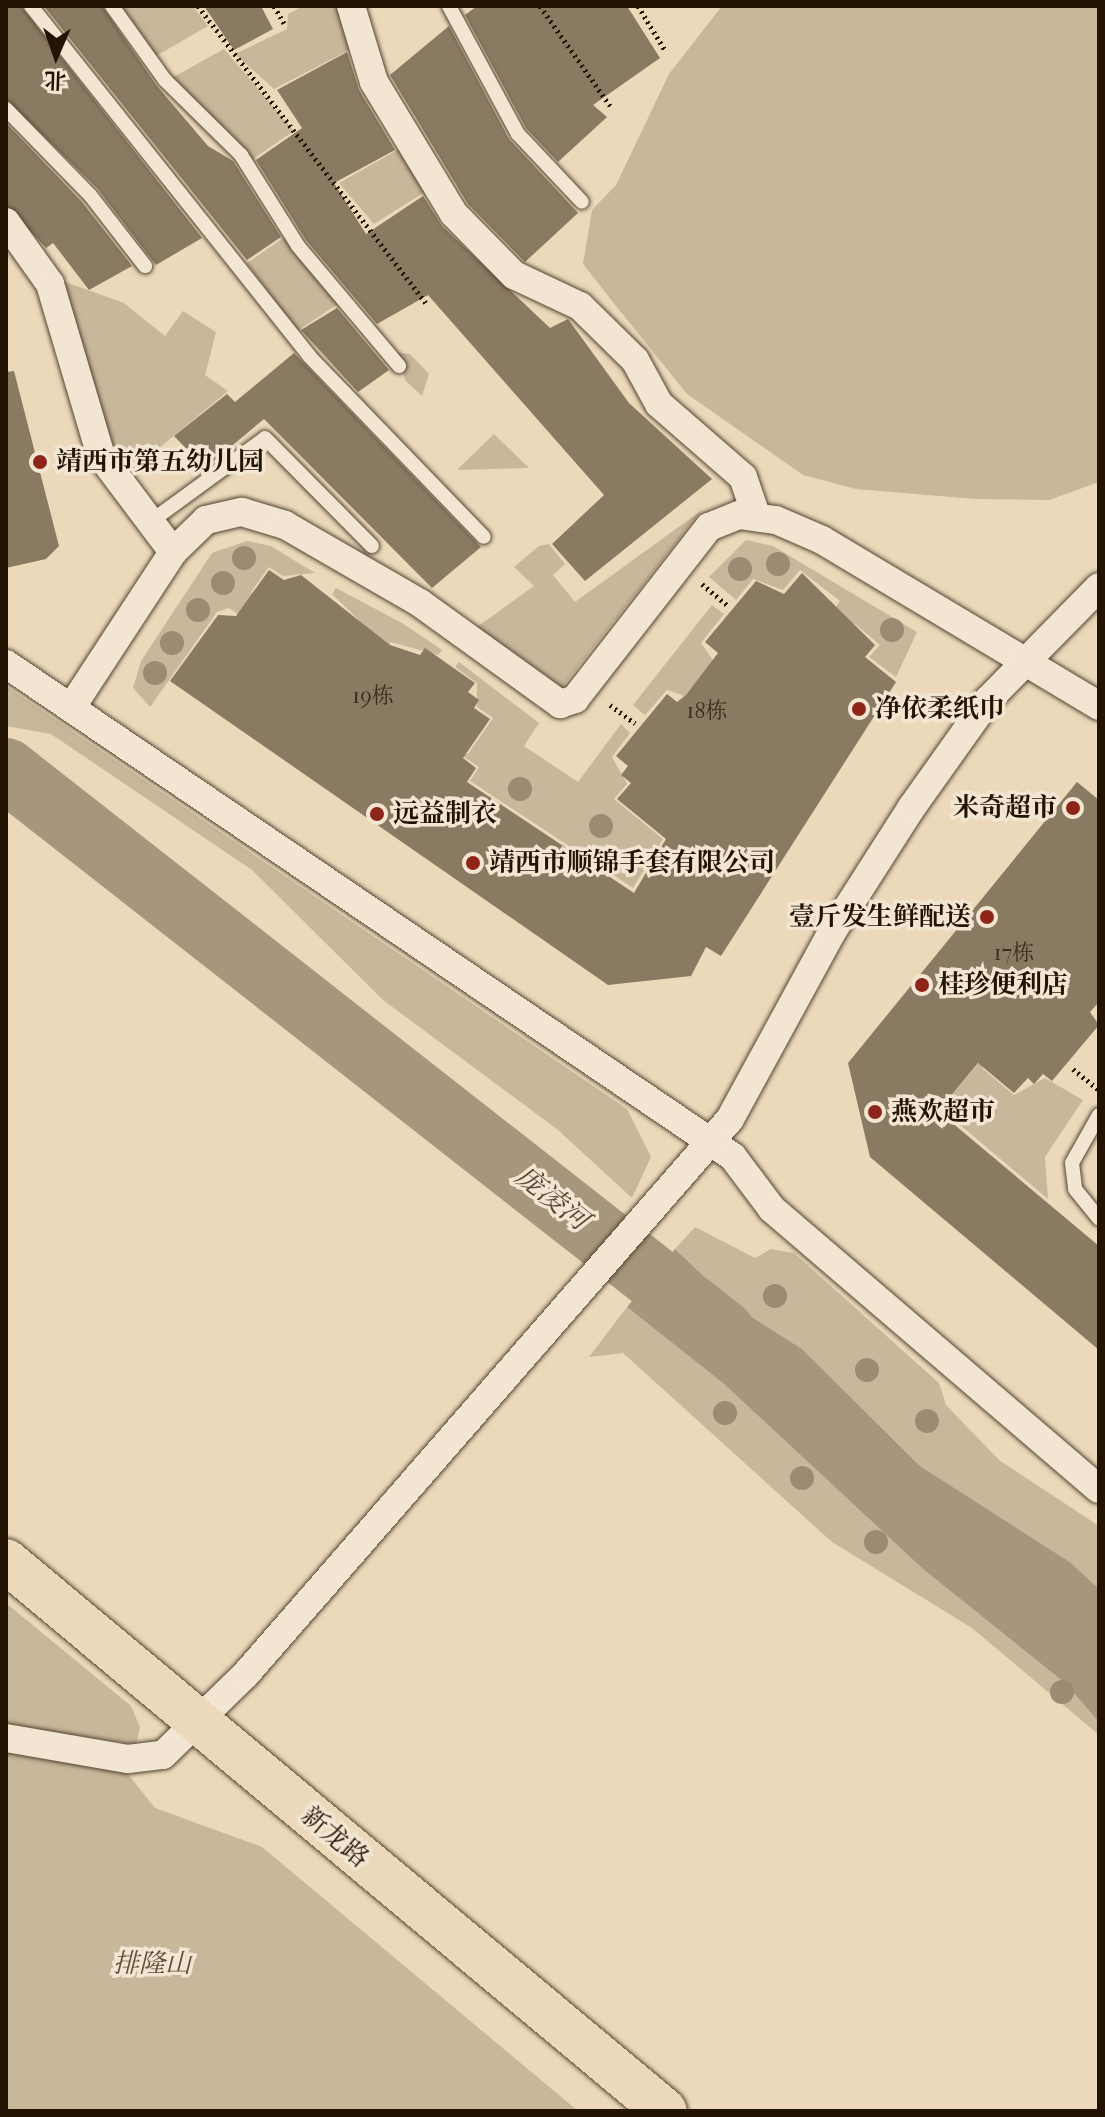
<!DOCTYPE html>
<html>
<head>
<meta charset="utf-8">
<style>
	body { margin:0 }
	#map { position:relative; width:1105px; height:2117px; overflow:hidden; background:#ebd9ba; font-family:"IM FELL French Canon","Noto Serif SC",serif }
	div>[style] { position:absolute }
	.green>* { inset:0; background:#c9b79b }
	.water>* { inset:0; background:#a7967c }
	.river>* { height:64px; margin:-32px; padding:0 32px; transform-origin:32px; border-radius:32px; background:#a7967c }
	.building>* { inset:0; background:#8b7a62 }
	.path>* { height:5px; margin-top:-2.5px; transform-origin:0; background:repeating-linear-gradient(90deg,#221303 0 2px,transparent 0 6px) }
	.roads { filter:drop-shadow(0 0 2px #544431) drop-shadow(0 0 2px #544431) }
	.lane>* { height:14px; margin:-7px; padding:0 7px; transform-origin:7px; border-radius:7px; background:#f2e6d2 }
	.street>* { height:28px; margin:-14px; padding:0 14px; transform-origin:14px; border-radius:14px; background:#f2e6d2 }
	.primary>* { height:44px; margin:-22px; padding:0 22px; transform-origin:22px; border-radius:22px; background:#ebd9ba }
	.trees>* { width:24px; height:24px; margin:-12px; border-radius:50%; background:#9c8b72 }
	.dots>* { width:22px; height:22px; translate:-50% -50%; box-sizing:border-box; border:4px solid #f2e6d2; border-radius:50% }
	span { translate:-50% -50%; white-space:nowrap; text-align:center; line-height:1.15; -webkit-text-stroke:7px #f2e6d2; paint-order:stroke }
	.number-label { font-size:22px; color:#3c2d1b }
	.number-label span { -webkit-text-stroke-width:0 }
	.poi-label { font-size:26px; color:#221303; font-weight:700 }
	.left { translate:0 -50%; text-align:left }
	.right { translate:-100% -50%; text-align:right }
	.street-label { font-size:26px; color:#221303 }
	.park-label { font-size:26px; color:#5c4c38; font-style:italic }
	.water-label { font-size:28px; color:#574733; font-style:italic }
	.frame { position:absolute; inset:0; border:8px solid #221303; pointer-events:none }
	.north { position:absolute; left:16px; top:16px; width:80px; height:80px; -webkit-text-stroke:6px #f2e6d2; paint-order:stroke; rotate:182deg; font-size:22px; font-weight:700; line-height:32px; text-align:center; color:#221303 }
	.north::after { content:''; display:block; margin:auto; width:28px; height:36px; background:#221303; clip-path:polygon(50% 0,100% 100%,50% 72%,0 100%) }
</style>
</head>
<body>
<div id="map">
	<div class="green">
		<div style="clip-path:polygon(193px 6px,208px 26px,156px 56px,123px 8px)"></div>
		<div style="clip-path:polygon(303px 6px,343px 6px,353px 48px,274px 89px,235px 54px,287px 29px,288px 14px)"></div>
		<div style="clip-path:polygon(722px 6px,1099px 6px,1099px 482px,1049px 500px,975px 499px,856px 489px,803px 475px,687px 394px,616px 306px,583px 264px,592px 210px,616px 185px,669px 74px)"></div>
		<div style="clip-path:polygon(224px 49px,294px 131px,250px 161px,170px 79px)"></div>
		<div style="clip-path:polygon(401px 148px,428px 190px,374px 224px,339px 183px)"></div>
		<div style="clip-path:polygon(289px 234px,339px 303px,296px 332px,247px 263px)"></div>
		<div style="clip-path:polygon(60px 280px,124px 303px,165px 336px,183px 311px,216px 332px,205px 375px,228px 391px,123px 478px)"></div>
		<div style="clip-path:polygon(394px 352px,410px 354px,429px 374px,422px 396px,406px 381px)"></div>
		<div style="clip-path:polygon(494px 434px,529px 468px,457px 470px)"></div>
		<div style="clip-path:polygon(702px 510px,562px 687px,477px 627px,534px 586px,514px 567px,539px 546px,549px 544px,565px 564px,553px 575px,575px 602px)"></div>
		<div style="clip-path:polygon(746px 540px,773px 546px,917px 632px,896px 677px,869px 657px,880px 645px,855px 624px,846px 633px,828px 618px,840px 601px,800px 570px,783px 590px,753px 579px,736px 600px,709px 577px)"></div>
		<div style="clip-path:polygon(247px 541px,271px 546px,315px 573px,283px 576px,269px 567px,251px 592px,259px 601px,247px 620px,229px 608px,217px 612px,150px 707px,133px 688px,141px 661px,212px 553px)"></div>
		<div style="clip-path:polygon(336px 588px,402px 623px,442px 650px,438px 655px,391px 642px,367px 673px,359px 620px,332px 594px)"></div>
		<div style="clip-path:polygon(712px 605px,724px 614px,701px 643px,721px 672px,696px 700px,667px 690px,645px 715px,633px 705px)"></div>
		<div style="clip-path:polygon(459px 662px,539px 723px,524px 746px,578px 782px,621px 724px,630px 733px,612px 757px,627px 784px,614px 799px,663px 839px,633px 888px,470px 781px,479px 767px,449px 747px,468px 754px,493px 718px,477px 707px,477px 683px,455px 667px)"></div>
		<div style="clip-path:polygon(6px 686px,627px 1109px,651px 1157px,632px 1198px,558px 1130px,383px 1000px,252px 870px,51px 734px,6px 726px)"></div>
		<div style="clip-path:polygon(991px 1049px,982px 1068px,1014px 1095px,1045px 1078px,1083px 1100px,1045px 1157px,1048px 1199px,940px 1108px)"></div>
		<div style="clip-path:polygon(695px 1227px,755px 1258px,771px 1249px,794px 1253px,939px 1383px,946px 1405px,999px 1460px,1099px 1526px,1099px 1589px,1070px 1562px,920px 1466px,802px 1349px,736px 1307px,675px 1249px)"></div>
		<div style="clip-path:polygon(627px 1307px,724px 1384px,923px 1569px,1065px 1683px,1099px 1722px,1099px 1735px,972px 1628px,832px 1542px,623px 1353px,589px 1357px)"></div>
		<div style="clip-path:polygon(6px 1603px,131px 1706px,140px 1727px,136px 1745px,6px 1724px)"></div>
		<div style="clip-path:polygon(6px 1752px,88px 1760px,127px 1773px,155px 1808px,262px 1847px,578px 2111px,6px 2111px)"></div>
	</div>
	<div class="water">
		<div style="clip-path:polygon(675px 1249px,736px 1307px,802px 1349px,920px 1466px,1070px 1562px,1099px 1589px,1099px 1722px,1065px 1683px,923px 1569px,724px 1384px,627px 1307px)"></div>
	</div>
	<div class="river">
		<div style="left:6px;top:770px;width:911px;rotate:38.09deg"></div>
	</div>
	<div class="building">
		<div style="clip-path:polygon(6px 6px,21px 6px,202px 238px,156px 265px,97px 188px,6px 99px)"></div>
		<div style="clip-path:polygon(44px 6px,102px 6px,157px 86px,208px 146px,233px 161px,281px 237px,247px 260px)"></div>
		<div style="clip-path:polygon(204px 6px,261px 6px,273px 29px,234px 50px)"></div>
		<div style="clip-path:polygon(477px 6px,627px 6px,660px 58px,593px 105px,607px 117px,558px 162px,526px 128px,465px 15px)"></div>
		<div style="clip-path:polygon(449px 26px,509px 139px,578px 213px,525px 262px,468px 204px,390px 75px)"></div>
		<div style="clip-path:polygon(347px 52px,359px 90px,395px 150px,334px 183px,366px 234px,423px 196px,442px 226px,550px 328px,568px 319px,629px 403px,712px 479px,585px 581px,552px 544px,604px 495px,428px 295px,377px 324px,306px 240px,256px 160px,302px 128px,277px 90px)"></div>
		<div style="clip-path:polygon(6px 123px,82px 202px,132px 266px,89px 290px,53px 243px,46px 248px,6px 205px)"></div>
		<div style="clip-path:polygon(337px 308px,389px 370px,358px 392px,301px 330px)"></div>
		<div style="clip-path:polygon(294px 353px,481px 547px,432px 588px,264px 419px,205px 468px,174px 436px,227px 394px,235px 402px)"></div>
		<div style="clip-path:polygon(14px 371px,59px 546px,46px 559px,6px 568px,6px 372px)"></div>
		<div style="clip-path:polygon(269px 570px,284px 580px,301px 575px,390px 645px,420px 655px,425px 648px,475px 683px,468px 692px,479px 700px,474px 708px,490px 719px,463px 758px,476px 768px,467px 782px,634px 893px,666px 839px,617px 799px,631px 783px,621px 775px,628px 766px,616px 756px,667px 694px,677px 702px,686px 695px,718px 653px,705px 642px,756px 581px,784px 594px,802px 573px,875px 645px,865px 657px,896px 682px,721px 956px,706px 947px,691px 976px,608px 985px,170px 681px,218px 615px,236px 616px)"></div>
		<div style="clip-path:polygon(1077px 782px,1099px 800px,1099px 1002px,1090px 1012px,1099px 1025px,1052px 1081px,1043px 1074px,1034px 1084px,1028px 1078px,1014px 1093px,978px 1063px,938px 1111px,1099px 1246px,1099px 1350px,870px 1157px,848px 1063px)"></div>
	</div>
	<div class="path">
		<div style="left:198px;top:6px;width:374px;rotate:52.5deg"></div>
		<div style="left:274px;top:6px;width:20px;rotate:60deg"></div>
		<div style="left:540px;top:6px;width:123px;rotate:54.9deg"></div>
		<div style="left:638px;top:6px;width:52px;rotate:58.5deg"></div>
		<div style="left:702px;top:584px;width:34px;rotate:40deg"></div>
		<div style="left:610px;top:705px;width:31px;rotate:36deg"></div>
		<div style="left:1073px;top:1069px;width:33px;rotate:39deg"></div>
	</div>
	<div class="roads">
		<div class="lane">
			<div style="left:31px;top:6px;width:448px;rotate:51.5deg"></div>
			<div style="left:310px;top:357px;width:250px;rotate:46deg"></div>
			<div style="left:112px;top:6px;width:91px;rotate:54.4deg"></div>
			<div style="left:165px;top:80px;width:107px;rotate:44.6deg"></div>
			<div style="left:241px;top:155px;width:107px;rotate:57.9deg"></div>
			<div style="left:298px;top:246px;width:157px;rotate:49.9deg"></div>
			<div style="left:449px;top:6px;width:145px;rotate:61.7deg"></div>
			<div style="left:518px;top:134px;width:93px;rotate:46.7deg"></div>
			<div style="left:6px;top:109px;width:120px;rotate:45.7deg"></div>
			<div style="left:90px;top:195px;width:90px;rotate:52.2deg"></div>
			<div style="left:150px;top:522px;width:142px;rotate:-36.1deg"></div>
			<div style="left:265px;top:438px;width:152px;rotate:45.3deg"></div>
			<div style="left:1099px;top:1115px;width:55px;rotate:119.4deg"></div>
			<div style="left:1072px;top:1163px;width:26px;rotate:83deg"></div>
			<div style="left:1075px;top:1189px;width:38px;rotate:51deg"></div>
		</div>
		<div class="street">
			<div style="left:351px;top:6px;width:79px;rotate:73.2deg"></div>
			<div style="left:374px;top:82px;width:154px;rotate:58.8deg"></div>
			<div style="left:454px;top:214px;width:86px;rotate:45.5deg"></div>
			<div style="left:514px;top:275px;width:73px;rotate:25.2deg"></div>
			<div style="left:580px;top:306px;width:77px;rotate:44.5deg"></div>
			<div style="left:635px;top:360px;width:50px;rotate:61.4deg"></div>
			<div style="left:659px;top:404px;width:111px;rotate:41deg"></div>
			<div style="left:743px;top:477px;width:40px;rotate:71.1deg"></div>
			<div style="left:6px;top:222px;width:76px;rotate:54.6deg"></div>
			<div style="left:50px;top:284px;width:179px;rotate:73.5deg"></div>
			<div style="left:101px;top:456px;width:120px;rotate:53.1deg"></div>
			<div style="left:6px;top:664px;width:878px;rotate:34.14deg"></div>
			<div style="left:733px;top:1157px;width:65px;rotate:53.1deg"></div>
			<div style="left:772px;top:1209px;width:430px;rotate:40.6deg"></div>
			<div style="left:71px;top:708px;width:186px;rotate:-56.8deg"></div>
			<div style="left:173px;top:552px;width:46px;rotate:-44.1deg"></div>
			<div style="left:206px;top:520px;width:37px;rotate:-13deg"></div>
			<div style="left:242px;top:512px;width:45px;rotate:16.8deg"></div>
			<div style="left:285px;top:525px;width:156px;rotate:30deg"></div>
			<div style="left:420px;top:603px;width:173px;rotate:35.8deg"></div>
			<div style="left:560px;top:704px;width:16px;rotate:-18deg"></div>
			<div style="left:575px;top:699px;width:218px;rotate:-52.1deg"></div>
			<div style="left:709px;top:527px;width:32px;rotate:-22deg"></div>
			<div style="left:739px;top:515px;width:37px;rotate:8deg"></div>
			<div style="left:776px;top:520px;width:50px;rotate:23.5deg"></div>
			<div style="left:822px;top:540px;width:323px;rotate:30.9deg"></div>
			<div style="left:6px;top:1738px;width:124px;rotate:9.8deg"></div>
			<div style="left:128px;top:1759px;width:35px;rotate:-7deg"></div>
			<div style="left:163px;top:1755px;width:116px;rotate:-44.3deg"></div>
			<div style="left:246px;top:1674px;width:736px;rotate:-48.91deg"></div>
			<div style="left:730px;top:1119px;width:213px;rotate:-61.4deg"></div>
			<div style="left:832px;top:932px;width:148px;rotate:-57.4deg"></div>
			<div style="left:912px;top:807px;width:131px;rotate:-54.6deg"></div>
			<div style="left:988px;top:700px;width:158px;rotate:-45.5deg"></div>
		</div>
		<div class="primary">
			<div style="left:6px;top:1561px;width:858px;rotate:39.85deg"></div>
		</div>
	</div>
	<div class="trees">
		<div style="left:244px;top:558px"></div>
		<div style="left:778px;top:564px"></div>
		<div style="left:740px;top:569px"></div>
		<div style="left:223px;top:583px"></div>
		<div style="left:198px;top:610px"></div>
		<div style="left:892px;top:630px"></div>
		<div style="left:172px;top:643px"></div>
		<div style="left:155px;top:673px"></div>
		<div style="left:520px;top:789px"></div>
		<div style="left:601px;top:826px"></div>
		<div style="left:775px;top:1296px"></div>
		<div style="left:867px;top:1370px"></div>
		<div style="left:725px;top:1413px"></div>
		<div style="left:927px;top:1421px"></div>
		<div style="left:802px;top:1478px"></div>
		<div style="left:876px;top:1542px"></div>
		<div style="left:1062px;top:1692px"></div>
	</div>
	<div class="dots">
		<div style="left:40px;top:462px;background:#8f2418"></div>
		<div style="left:859px;top:709px;background:#8f2418"></div>
		<div style="left:1073px;top:808px;background:#8f2418"></div>
		<div style="left:377px;top:814px;background:#8f2418"></div>
		<div style="left:473px;top:863px;background:#8f2418"></div>
		<div style="left:987px;top:917px;background:#8f2418"></div>
		<div style="left:922px;top:985px;background:#8f2418"></div>
		<div style="left:875px;top:1112px;background:#8f2418"></div>
	</div>
	<div class="number-label">
		<span style="left:373px;top:697px">19栋</span>
		<span style="left:707px;top:712px">18栋</span>
		<span style="left:1014px;top:954px">17栋</span>
	</div>
	<div class="poi-label">
		<span class="left" style="left:56px;top:462px">靖西市第五幼儿园</span>
		<span class="left" style="left:875px;top:709px">净依柔纸巾</span>
		<span class="right" style="left:1057px;top:808px">米奇超市</span>
		<span class="left" style="left:393px;top:814px">远益制衣</span>
		<span class="left" style="left:489px;top:863px">靖西市顺锦手套有限公司</span>
		<span class="right" style="left:971px;top:917px">壹斤发生鲜配送</span>
		<span class="left" style="left:938px;top:985px">桂珍便利店</span>
		<span class="left" style="left:891px;top:1112px">燕欢超市</span>
	</div>
	<div class="street-label">
		<span style="left:335px;top:1837px;rotate:40deg">新龙路</span>
	</div>
	<div class="park-label">
		<span style="left:152px;top:1964px">排隆山</span>
	</div>
	<div class="water-label">
		<span style="left:552px;top:1198px;rotate:38deg">庞凌河</span>
	</div>
	<div class="frame"></div>
	<div class="north">北</div>
</div>
</body>
</html>
